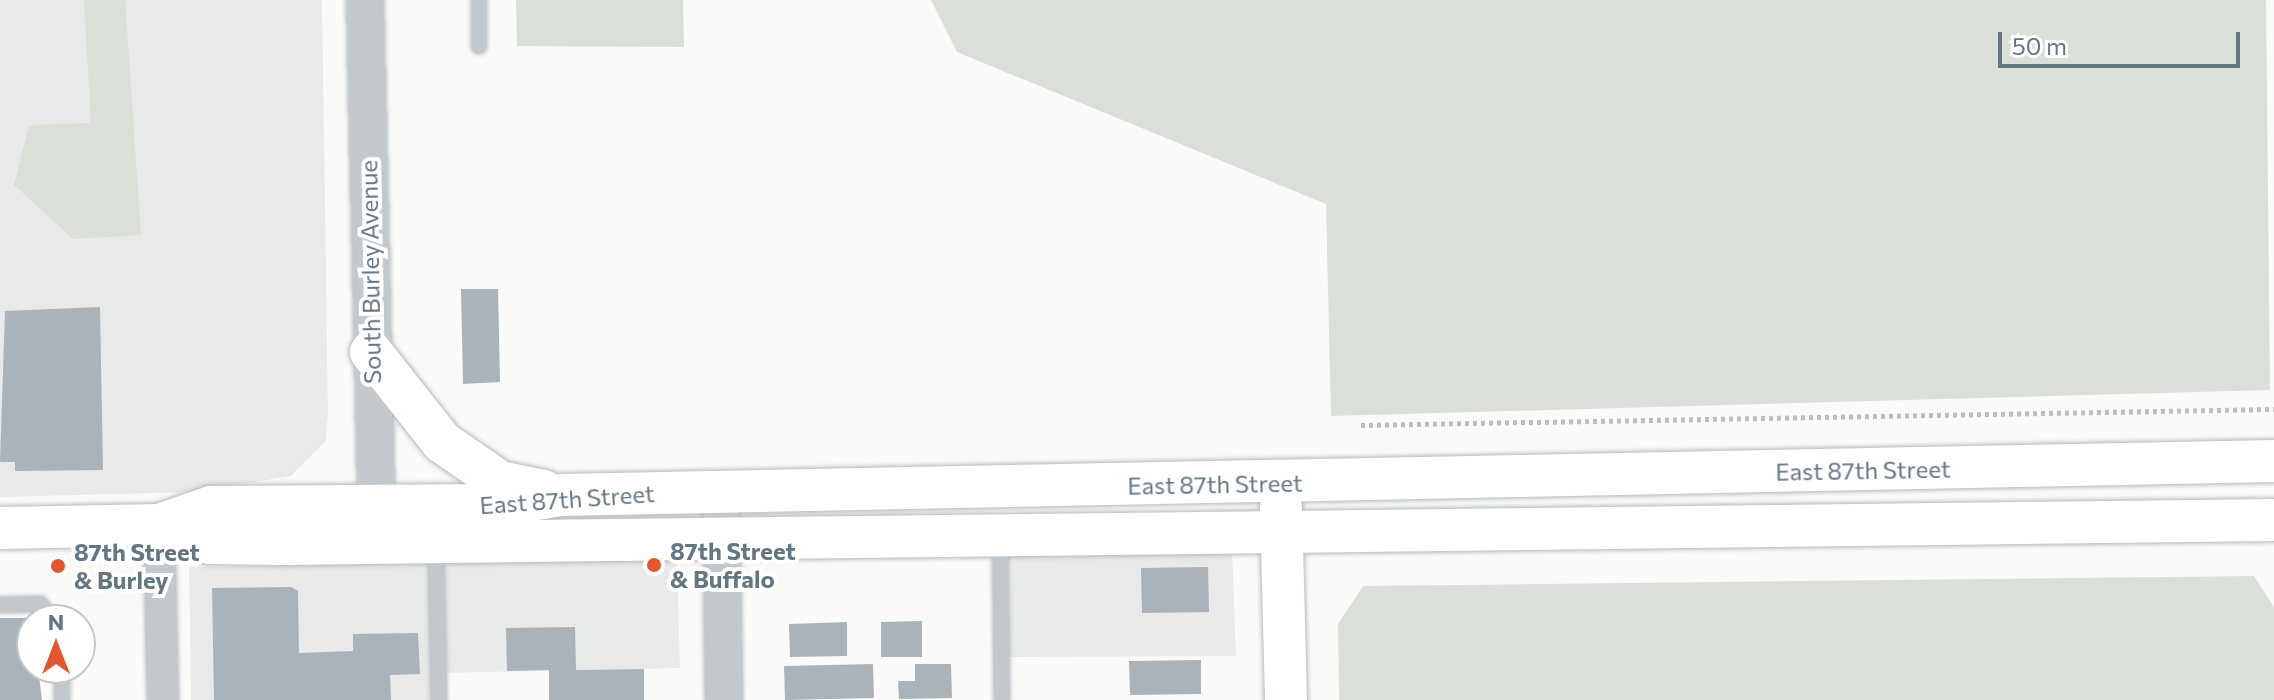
<!DOCTYPE html>
<html>
<head>
<meta charset="utf-8">
<style>
	body { margin:0 }
	#map { position:relative; width:2274px; height:700px; overflow:hidden; background:#fafaf8; font-family:Commissioner,sans-serif }
	div>[style] { position:absolute }
	.built>* { inset:0; background:#e8e9e9 }
	.green>* { inset:0; background:#dadfd7 }
	.building>* { inset:0; background:#aab3b9 }
	.path>* { height:5px; margin-top:-2.5px; transform-origin:0; background:repeating-linear-gradient(90deg,#bbbfc2 0 4px,transparent 0 8px) }
	.roads { filter:drop-shadow(0 0 2px #b3babf) drop-shadow(0 0 2px #b3babf) }
	.service>* { height:14px; margin:-7px; padding:0 7px; transform-origin:7px; border-radius:7px; background:#c3c8cc }
	.minor>* { height:30px; margin:-15px; padding:0 15px; transform-origin:15px; border-radius:15px; background:#c3c8cc }
	.tertiary>* { height:36px; margin:-18px; padding:0 18px; transform-origin:18px; border-radius:18px; background:#c3c8cc }
	.secondary>* { height:42px; margin:-21px; padding:0 21px; transform-origin:21px; border-radius:21px; background:#fff }
	.dots>* { width:22px; height:22px; translate:-50% -50%; box-sizing:border-box; border:4px solid #fff; border-radius:50% }
	span { translate:-50% -50%; white-space:nowrap; text-align:center; line-height:1.15; -webkit-text-stroke:8px #fff; paint-order:stroke }
	.street-label { font-size:24px; color:#657683 }
	.poi-label { font-size:24px; color:#657683; font-weight:700 }
	.left { translate:0 -50%; text-align:left }
	.north { position:absolute; left:16px; top:604px; width:80px; height:80px; box-sizing:border-box; background:#fff; border:2px solid #c1c8cd; border-radius:50%; rotate:0deg; font-size:22px; font-weight:700; line-height:32px; text-align:center; color:#657683 }
	.north::after { content:''; display:block; margin:auto; width:28px; height:36px; background:#e4572e; clip-path:polygon(50% 0,100% 100%,50% 72%,0 100%) }
	.scale { position:absolute; left:1998px; top:32px; width:242px; height:36px; box-sizing:border-box; border:4px solid #657683; border-top:0; padding-left:10px; font-size:24px; line-height:28px; white-space:nowrap; color:#657683; -webkit-text-stroke:6px #fff; paint-order:stroke }
</style>
</head>
<body>
<div id="map">
	<div class="built">
		<div style="clip-path:polygon(0 0,322px 0,328px 416px,325px 442px,291px 476px,192px 492px,0 497px)"></div>
		<div style="clip-path:polygon(1232px 548px,1236px 656px,1001px 657px,1000px 553px)"></div>
		<div style="clip-path:polygon(677px 560px,680px 668px,439px 673px,439px 700px,191px 700px,189px 567px)"></div>
	</div>
	<div class="green">
		<div style="clip-path:polygon(84px 0,125px 0,141px 235px,73px 239px,14px 185px,29px 125px,91px 123px)"></div>
		<div style="clip-path:polygon(516px 0,683px 0,684px 47px,517px 46px)"></div>
		<div style="clip-path:polygon(931px 0,2266px 0,2270px 390px,1331px 416px,1326px 204px,957px 52px)"></div>
		<div style="clip-path:polygon(2254px 576px,2274px 607px,2274px 700px,1339px 700px,1338px 624px,1363px 586px)"></div>
	</div>
	<div class="building">
		<div style="clip-path:polygon(461px 289px,498px 289px,500px 382px,463px 384px)"></div>
		<div style="clip-path:polygon(100px 307px,103px 470px,15px 471px,15px 462px,0 462px,5px 311px)"></div>
		<div style="clip-path:polygon(1208px 567px,1209px 612px,1142px 613px,1141px 568px)"></div>
		<div style="clip-path:polygon(291px 587px,298px 591px,299px 653px,353px 651px,353px 634px,418px 633px,420px 674px,390px 675px,391px 700px,214px 700px,212px 588px)"></div>
		<div style="clip-path:polygon(0 618px,32px 618px,32px 668px,49px 668px,49px 676px,39px 676px,42px 700px,0 700px)"></div>
		<div style="clip-path:polygon(922px 621px,922px 657px,881px 657px,881px 622px)"></div>
		<div style="clip-path:polygon(847px 622px,847px 656px,790px 657px,789px 624px)"></div>
		<div style="clip-path:polygon(575px 627px,576px 670px,644px 669px,644px 700px,549px 700px,549px 670px,507px 671px,506px 628px)"></div>
		<div style="clip-path:polygon(1201px 660px,1201px 694px,1130px 695px,1129px 661px)"></div>
		<div style="clip-path:polygon(873px 664px,874px 698px,785px 700px,784px 666px)"></div>
		<div style="clip-path:polygon(915px 664px,951px 664px,952px 698px,899px 699px,898px 681px,915px 681px)"></div>
	</div>
	<div class="path">
		<div style="left:1361px;top:425px;width:913px;rotate:-1deg"></div>
	</div>
	<div class="roads">
		<div class="service">
			<div style="left:479px;top:0;width:46px;rotate:90deg"></div>
			<div style="left:1000px;top:538px;width:162px;rotate:89.3deg"></div>
			<div style="left:436px;top:547px;width:153px;rotate:88.9deg"></div>
			<div style="left:0;top:605px;width:40px;rotate:-1.4deg"></div>
			<div style="left:40px;top:604px;width:21px;rotate:51deg"></div>
			<div style="left:62px;top:668px;width:32px;rotate:90deg"></div>
		</div>
		<div class="minor">
			<div style="left:159px;top:525px;width:175px;rotate:88.7deg"></div>
		</div>
		<div class="tertiary">
			<div style="left:365px;top:0;width:534px;rotate:88.71deg"></div>
			<div style="left:721px;top:492px;width:208px;rotate:89.2deg"></div>
		</div>
		<div class="secondary">
			<div style="left:371px;top:352px;width:115px;rotate:51.7deg"></div>
			<div style="left:442px;top:442px;width:70px;rotate:34.6deg"></div>
			<div style="left:500px;top:482px;width:45px;rotate:11.6deg"></div>
			<div style="left:1281px;top:508px;width:192px;rotate:88.5deg"></div>
			<div style="left:159px;top:525px;width:55px;rotate:-19.1deg"></div>
			<div style="left:211px;top:507px;width:289px;rotate:-0.4deg"></div>
			<div style="left:500px;top:505px;width:62px;rotate:-9.3deg"></div>
			<div style="left:561px;top:495px;width:1713px;rotate:-1.14deg"></div>
			<div style="left:0;top:528px;width:159px;rotate:-1.1deg"></div>
			<div style="left:159px;top:525px;width:54px;rotate:19.4deg"></div>
			<div style="left:210px;top:543px;width:74px;rotate:0.8deg"></div>
			<div style="left:284px;top:544px;width:1990px;rotate:-0.69deg"></div>
		</div>
	</div>
	<div class="dots">
		<div style="left:654px;top:565px;background:#e4572e"></div>
		<div style="left:58px;top:566px;background:#e4572e"></div>
	</div>
	<div class="street-label">
		<span style="left:370px;top:272px;rotate:-91deg">South Burley Avenue</span>
		<span style="left:1863px;top:470px;rotate:-1deg">East 87th Street</span>
		<span style="left:1215px;top:484px;rotate:-1deg">East 87th Street</span>
		<span style="left:567px;top:499px;rotate:-4deg">East 87th Street</span>
	</div>
	<div class="poi-label">
		<span class="left" style="left:670px;top:565px">87th Street<br>&amp; Buffalo</span>
		<span class="left" style="left:74px;top:566px">87th Street<br>&amp; Burley</span>
	</div>
	<div class="north">N</div>
	<div class="scale">50 m</div>
</div>
</body>
</html>
